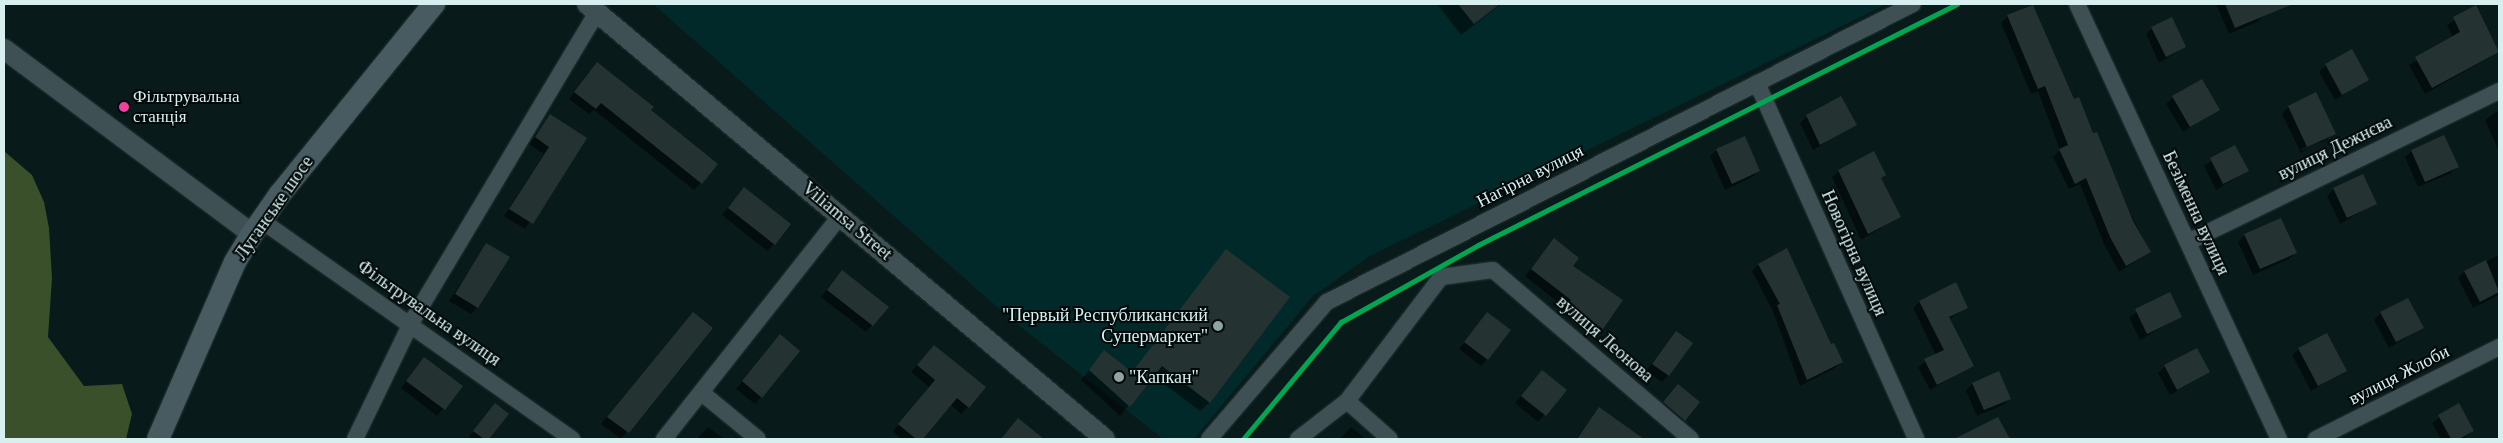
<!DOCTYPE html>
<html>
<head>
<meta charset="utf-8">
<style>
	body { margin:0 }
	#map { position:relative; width:2503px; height:443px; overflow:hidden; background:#081a1a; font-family:"Times New Roman",serif }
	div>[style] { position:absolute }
	.built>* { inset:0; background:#01292a }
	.forest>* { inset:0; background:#3a502b }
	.shadow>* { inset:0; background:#0007 }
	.building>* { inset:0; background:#243331 }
	.roads { filter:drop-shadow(0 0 1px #273636) drop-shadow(0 0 1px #273636) }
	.minor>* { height:16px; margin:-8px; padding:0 8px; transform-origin:8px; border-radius:8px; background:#3f5055 }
	.tertiary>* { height:20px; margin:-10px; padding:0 10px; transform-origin:10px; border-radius:10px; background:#3f5055 }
	.secondary>* { height:22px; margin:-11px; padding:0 11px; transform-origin:11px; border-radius:11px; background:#475b61 }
	.tram-1>* { height:5px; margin:-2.5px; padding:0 2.5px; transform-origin:2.5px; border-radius:2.5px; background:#00a651 }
	.dots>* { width:14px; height:14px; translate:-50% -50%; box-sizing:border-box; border:2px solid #000909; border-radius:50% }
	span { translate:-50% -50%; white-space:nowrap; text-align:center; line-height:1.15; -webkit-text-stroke:4px #000909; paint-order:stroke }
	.bus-label { font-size:17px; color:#d7efee }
	.left { translate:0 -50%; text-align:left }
	.street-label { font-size:18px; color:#d7efee }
	.poi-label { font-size:18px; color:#d7efee }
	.right { translate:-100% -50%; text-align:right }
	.frame { position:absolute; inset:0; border:5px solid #d7efee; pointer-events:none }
</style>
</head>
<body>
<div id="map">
	<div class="built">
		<div style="clip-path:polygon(653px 4px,1887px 4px,1368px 257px,1312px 297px,1194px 439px,1163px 439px,1013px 321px)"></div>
	</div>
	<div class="forest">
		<div style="clip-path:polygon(4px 151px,32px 175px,44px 202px,49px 228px,52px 278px,48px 337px,84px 386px,122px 384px,132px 414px,126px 439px,4px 439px)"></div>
	</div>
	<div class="shadow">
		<div style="clip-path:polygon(1437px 4px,1501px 4px,1461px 35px)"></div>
		<div style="clip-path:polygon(2216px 4px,2259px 4px,2264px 15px,2257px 22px,2229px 34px)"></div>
		<div style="clip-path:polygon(2476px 7px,2499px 52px,2425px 94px,2409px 65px,2453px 38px,2447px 25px)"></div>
		<div style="clip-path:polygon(2008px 16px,2073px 101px,2150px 252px,2119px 272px,2104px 244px,2080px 184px,2069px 189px,2053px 157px,2060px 150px,2038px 91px,2031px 94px,2001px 23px)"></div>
		<div style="clip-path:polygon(2152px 28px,2185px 47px,2159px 63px,2146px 34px)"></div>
		<div style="clip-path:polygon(2326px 65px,2368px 79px,2335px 100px,2319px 72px)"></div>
		<div style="clip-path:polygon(590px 71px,650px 110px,717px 164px,694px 190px,594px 110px,589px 114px,569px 99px)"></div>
		<div style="clip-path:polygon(2173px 97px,2218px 109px,2183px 132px,2166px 104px)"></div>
		<div style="clip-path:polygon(evenodd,2288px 107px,2334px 133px,2301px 153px,2282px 114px,2288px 107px,2328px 136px,2328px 139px,2302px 151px,2301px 149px,2328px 136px)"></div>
		<div style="clip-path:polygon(2499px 110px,2499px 151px,2485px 120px)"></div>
		<div style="clip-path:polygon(550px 116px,585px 138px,525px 229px,504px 216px,544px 154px,529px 144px)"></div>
		<div style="clip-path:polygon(1807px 116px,1855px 125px,1813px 150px,1800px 123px)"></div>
		<div style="clip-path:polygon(2234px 147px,2247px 171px,2216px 190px,2204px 166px)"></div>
		<div style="clip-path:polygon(1717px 150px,1759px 171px,1752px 177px,1725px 190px,1710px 156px)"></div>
		<div style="clip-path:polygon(2412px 151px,2457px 166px,2451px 173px,2418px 187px,2405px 157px)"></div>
		<div style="clip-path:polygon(1839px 171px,1885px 175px,1880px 179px,1899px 217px,1861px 240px,1832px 177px)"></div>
		<div style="clip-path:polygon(744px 189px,774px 244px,767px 251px,722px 215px)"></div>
		<div style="clip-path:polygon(2334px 189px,2376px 203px,2340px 224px,2327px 196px)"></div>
		<div style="clip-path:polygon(2280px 219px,2296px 252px,2289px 259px,2253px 275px,2238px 242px,2245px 235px)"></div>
		<div style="clip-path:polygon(487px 244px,477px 307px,471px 314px,449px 301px)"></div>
		<div style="clip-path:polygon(1548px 247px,1571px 266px,1602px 328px,1595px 335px,1563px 312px,1565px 308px,1525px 276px)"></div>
		<div style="clip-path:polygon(1226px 250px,1210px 402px,1200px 411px,1153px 376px,1120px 416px,1081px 380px,1104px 352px,1131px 373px)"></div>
		<div style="clip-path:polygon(2499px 255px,2499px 295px,2473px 308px,2458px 278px,2464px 272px)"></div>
		<div style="clip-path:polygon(1758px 265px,1831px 346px,1842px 361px,1835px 368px,1800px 386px,1773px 311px,1752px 271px)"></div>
		<div style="clip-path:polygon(836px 278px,887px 307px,866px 332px,821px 297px)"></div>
		<div style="clip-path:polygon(2169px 294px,2181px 316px,2140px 340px,2129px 317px)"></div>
		<div style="clip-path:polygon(1919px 302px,1967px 307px,1949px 319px,1972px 366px,1930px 390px,1918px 367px,1936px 355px,1913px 308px)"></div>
		<div style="clip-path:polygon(1487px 313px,1487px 359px,1481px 366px,1459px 349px)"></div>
		<div style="clip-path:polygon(2381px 313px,2422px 328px,2389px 348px,2374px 320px)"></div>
		<div style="clip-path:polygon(693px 314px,711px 328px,621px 439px,601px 424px)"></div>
		<div style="clip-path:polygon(1676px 332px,1669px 375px,1662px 382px,1646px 371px)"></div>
		<div style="clip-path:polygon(773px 343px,761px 397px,755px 404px,736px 389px)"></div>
		<div style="clip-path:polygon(934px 346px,968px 407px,961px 414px,951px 405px,922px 439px,902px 439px,893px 431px,929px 387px,911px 372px)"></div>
		<div style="clip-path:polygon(2299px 349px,2345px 370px,2311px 391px,2292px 355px)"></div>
		<div style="clip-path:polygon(418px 366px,461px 386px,437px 416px,401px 388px)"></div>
		<div style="clip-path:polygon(2165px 366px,2209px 372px,2170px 395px,2158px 373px)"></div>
		<div style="clip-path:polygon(1998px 372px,2010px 398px,2003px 405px,1977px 416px,1966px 391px,1972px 384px)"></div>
		<div style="clip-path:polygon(1536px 379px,1565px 390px,1538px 422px,1515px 403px)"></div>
		<div style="clip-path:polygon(1672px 392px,1684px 420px,1678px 427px,1658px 409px)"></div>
		<div style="clip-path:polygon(495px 405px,507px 414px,488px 439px,468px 438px)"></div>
		<div style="clip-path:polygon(2458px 405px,2473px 431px,2463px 439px,2441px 439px,2432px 423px)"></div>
		<div style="clip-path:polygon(1599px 409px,1631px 431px,1625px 439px,1576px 439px)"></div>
		<div style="clip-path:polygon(708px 427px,724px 439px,697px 439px)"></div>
		<div style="clip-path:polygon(1351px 427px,1366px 439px,1340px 439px)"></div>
	</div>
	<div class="building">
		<div style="clip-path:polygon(1458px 4px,1500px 4px,1474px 24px)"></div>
		<div style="clip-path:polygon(2225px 4px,2293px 4px,2235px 28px)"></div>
		<div style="clip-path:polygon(2033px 5px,2074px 99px,2079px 97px,2093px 133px,2097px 132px,2133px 221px,2151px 252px,2126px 266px,2110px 237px,2086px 178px,2075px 184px,2059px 149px,2068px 145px,2045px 86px,2038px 89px,2007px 15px)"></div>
		<div style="clip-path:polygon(2476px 5px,2499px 52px,2432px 88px,2415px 57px,2460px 32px,2453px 17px)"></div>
		<div style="clip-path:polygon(2172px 17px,2186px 47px,2166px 57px,2151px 27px)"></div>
		<div style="clip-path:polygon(2352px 49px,2369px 80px,2342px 95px,2325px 64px)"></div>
		<div style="clip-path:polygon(597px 62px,654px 107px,651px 110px,718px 164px,702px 184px,601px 103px,596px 109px,574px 92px)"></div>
		<div style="clip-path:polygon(2202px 79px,2220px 110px,2190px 127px,2172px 96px)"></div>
		<div style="clip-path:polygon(2316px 92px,2336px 134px,2307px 147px,2288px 106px)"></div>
		<div style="clip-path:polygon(1841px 96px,1857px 125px,1820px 145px,1806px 115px)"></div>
		<div style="clip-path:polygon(550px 114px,587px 138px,533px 224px,509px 209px,549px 147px,535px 137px)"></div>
		<div style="clip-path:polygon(2444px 135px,2459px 167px,2425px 182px,2411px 150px)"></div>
		<div style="clip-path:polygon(1745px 136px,1760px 171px,1732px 184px,1716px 149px)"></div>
		<div style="clip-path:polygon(2235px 145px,2249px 171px,2223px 184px,2210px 158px)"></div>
		<div style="clip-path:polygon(1874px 151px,1886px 175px,1881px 178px,1901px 217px,1868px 234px,1838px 170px)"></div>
		<div style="clip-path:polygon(2363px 174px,2377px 204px,2347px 218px,2333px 188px)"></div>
		<div style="clip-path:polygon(744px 187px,791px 224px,775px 245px,728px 208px)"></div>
		<div style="clip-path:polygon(2281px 218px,2297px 253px,2260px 269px,2244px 234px)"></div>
		<div style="clip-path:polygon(1554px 238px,1579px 258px,1573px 266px,1623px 300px,1603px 329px,1568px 305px,1571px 300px,1531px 269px)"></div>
		<div style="clip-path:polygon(486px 243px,510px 257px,478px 308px,455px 294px)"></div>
		<div style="clip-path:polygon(1787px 248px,1831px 344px,1834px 343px,1843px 362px,1807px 380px,1777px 305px,1780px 304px,1758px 264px)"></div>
		<div style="clip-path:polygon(1226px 249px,1290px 297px,1210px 403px,1162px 366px,1130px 407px,1089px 370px,1104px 350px,1132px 372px)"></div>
		<div style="clip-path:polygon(2486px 260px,2499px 292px,2480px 302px,2464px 271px)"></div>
		<div style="clip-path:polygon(842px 270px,889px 307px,873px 326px,827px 290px)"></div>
		<div style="clip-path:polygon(1956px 282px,1968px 308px,1949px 317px,1974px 366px,1937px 385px,1924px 359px,1944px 350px,1919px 301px)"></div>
		<div style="clip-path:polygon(2170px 292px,2182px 317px,2147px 334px,2135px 309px)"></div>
		<div style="clip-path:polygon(2408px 298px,2424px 328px,2396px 342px,2380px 312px)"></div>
		<div style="clip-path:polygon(693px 312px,713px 328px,629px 433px,607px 417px)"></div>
		<div style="clip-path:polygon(1487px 312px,1511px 330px,1488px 360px,1464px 342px)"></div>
		<div style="clip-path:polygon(1676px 331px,1693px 343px,1669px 376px,1652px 364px)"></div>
		<div style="clip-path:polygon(2327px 333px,2347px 371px,2318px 386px,2298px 348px)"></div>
		<div style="clip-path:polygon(780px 334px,800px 351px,762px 398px,742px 381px)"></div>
		<div style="clip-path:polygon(934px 345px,986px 387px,969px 408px,957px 398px,923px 439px,916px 439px,898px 424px,935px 380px,917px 365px)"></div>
		<div style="clip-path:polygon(2197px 348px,2210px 372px,2177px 390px,2164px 365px)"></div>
		<div style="clip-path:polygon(424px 357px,463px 386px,445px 410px,406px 381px)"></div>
		<div style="clip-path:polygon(1542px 370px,1567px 390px,1546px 416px,1521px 396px)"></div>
		<div style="clip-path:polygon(1999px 371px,2011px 399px,1984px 410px,1972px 383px)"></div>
		<div style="clip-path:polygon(1678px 384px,1700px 402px,1685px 421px,1663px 402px)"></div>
		<div style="clip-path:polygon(495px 403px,509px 414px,489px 439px,484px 439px,473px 431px)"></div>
		<div style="clip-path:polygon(2459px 403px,2474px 431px,2459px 439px,2451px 439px,2438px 415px)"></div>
		<div style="clip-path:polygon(1599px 407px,1644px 439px,1577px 439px)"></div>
		<div style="clip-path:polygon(1998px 417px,2010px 439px,1954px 439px)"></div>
		<div style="clip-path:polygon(1018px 418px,1044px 439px,1001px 439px)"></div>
	</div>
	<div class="roads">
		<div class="minor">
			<div style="left:2077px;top:4px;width:480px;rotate:65.1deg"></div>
			<div style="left:1757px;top:83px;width:390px;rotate:65.9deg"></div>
			<div style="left:262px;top:221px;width:379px;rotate:35.1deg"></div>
			<div style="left:2188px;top:242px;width:346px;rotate:-25.9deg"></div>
			<div style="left:702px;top:393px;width:72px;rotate:39.4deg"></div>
			<div style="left:1347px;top:401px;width:57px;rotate:41.5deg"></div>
			<div style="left:355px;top:439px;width:129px;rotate:-64.2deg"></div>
			<div style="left:411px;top:323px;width:362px;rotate:-59.1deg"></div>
			<div style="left:664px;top:439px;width:285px;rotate:-51.7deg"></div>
			<div style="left:1209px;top:439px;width:181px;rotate:-49.3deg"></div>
			<div style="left:1327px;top:302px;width:657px;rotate:-26.95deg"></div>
			<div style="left:1298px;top:439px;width:62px;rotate:-37.8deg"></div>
			<div style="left:1347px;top:401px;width:156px;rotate:-52.8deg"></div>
			<div style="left:1441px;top:277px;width:52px;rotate:-7.7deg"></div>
			<div style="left:1493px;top:270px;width:260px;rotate:40.5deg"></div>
			<div style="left:2316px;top:439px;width:205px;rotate:-26.7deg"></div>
		</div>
		<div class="tertiary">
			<div style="left:587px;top:4px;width:676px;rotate:40.02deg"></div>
			<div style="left:4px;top:49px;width:309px;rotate:36.7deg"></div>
		</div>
		<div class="secondary">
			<div style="left:158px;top:439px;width:193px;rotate:-66.5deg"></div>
			<div style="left:235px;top:262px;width:33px;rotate:-59deg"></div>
			<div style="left:252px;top:234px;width:49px;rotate:-55deg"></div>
			<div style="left:280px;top:194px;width:245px;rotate:-51deg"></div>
		</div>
	</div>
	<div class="tram-1">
		<div style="left:1243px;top:439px;width:153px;rotate:-50.1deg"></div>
		<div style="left:1341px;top:322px;width:157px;rotate:-29.3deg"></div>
		<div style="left:1478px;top:245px;width:536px;rotate:-26.71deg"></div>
	</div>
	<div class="dots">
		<div style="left:124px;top:107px;background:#f240a1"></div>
		<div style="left:1218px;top:326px;background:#8fa4a4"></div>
		<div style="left:1119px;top:377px;background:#8fa4a4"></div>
	</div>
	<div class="bus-label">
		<span class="left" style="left:133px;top:107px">Фільтрувальна<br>станція</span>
	</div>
	<div class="street-label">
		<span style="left:2335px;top:148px;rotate:-26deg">вулиця Дежнєва</span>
		<span style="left:1530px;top:176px;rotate:-27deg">Нагірна вулиця</span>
		<span style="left:274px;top:208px;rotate:-55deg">Луганське шосе</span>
		<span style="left:2196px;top:213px;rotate:65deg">Безіменна вулиця</span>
		<span style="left:847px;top:221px;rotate:40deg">Viliamsa Street</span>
		<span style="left:1854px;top:253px;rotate:66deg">Новогірна вулиця</span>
		<span style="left:429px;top:313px;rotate:35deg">Фільтрувальна вулиця</span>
		<span style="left:1605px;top:339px;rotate:41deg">вулиця Леонова</span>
		<span style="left:2399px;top:375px;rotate:-27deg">вулиця Жлоби</span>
	</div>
	<div class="poi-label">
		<span class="right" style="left:1208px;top:326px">"Первый Республиканский<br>Супермаркет"</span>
		<span class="left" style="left:1129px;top:377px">"Капкан"</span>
	</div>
	<div class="frame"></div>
</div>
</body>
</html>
